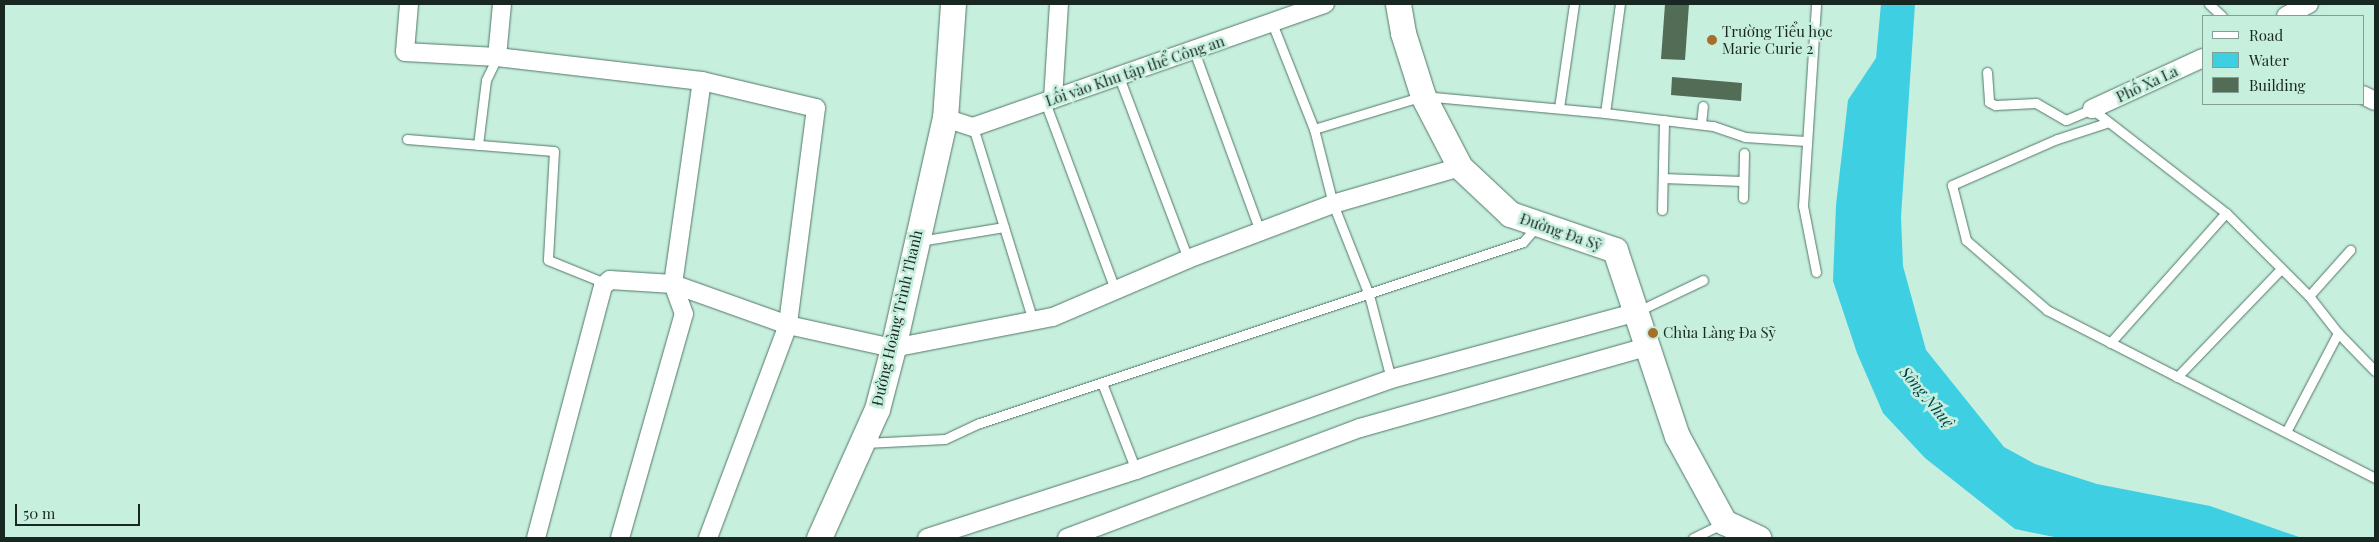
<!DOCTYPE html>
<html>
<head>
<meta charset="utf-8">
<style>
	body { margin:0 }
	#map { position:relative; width:2379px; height:542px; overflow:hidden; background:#c7efde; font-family:"Playfair Display",serif }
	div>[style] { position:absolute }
	.water>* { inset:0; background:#3ecfe3 }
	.building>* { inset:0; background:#526c55 }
	.roads { filter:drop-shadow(0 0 1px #527667) drop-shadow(0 0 1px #527667) }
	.lane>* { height:9px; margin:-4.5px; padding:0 4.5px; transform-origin:4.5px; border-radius:4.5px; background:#fff }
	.street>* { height:18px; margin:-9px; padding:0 9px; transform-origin:9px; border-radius:9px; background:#fff }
	.secondary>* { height:25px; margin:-12.5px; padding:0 12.5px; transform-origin:12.5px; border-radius:12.5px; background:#fff }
	.dots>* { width:14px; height:14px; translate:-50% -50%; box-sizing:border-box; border:2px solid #c7efde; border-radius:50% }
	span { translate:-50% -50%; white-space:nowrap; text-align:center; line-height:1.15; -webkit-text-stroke:5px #c7efde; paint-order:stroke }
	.poi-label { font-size:15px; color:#182721 }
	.left { translate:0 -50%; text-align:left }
	.street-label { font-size:15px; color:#182721 }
	.water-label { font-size:16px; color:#01444c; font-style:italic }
	.frame { position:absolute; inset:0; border:5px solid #182721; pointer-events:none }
	.legend { position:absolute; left:2202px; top:15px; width:162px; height:90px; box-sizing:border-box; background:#c7efde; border:1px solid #819f92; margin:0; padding:6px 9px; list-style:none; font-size:15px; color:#182721 }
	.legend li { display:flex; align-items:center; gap:10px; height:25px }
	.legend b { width:25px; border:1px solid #819f92 }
	.scale { position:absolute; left:15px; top:504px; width:125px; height:22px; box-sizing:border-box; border:2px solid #182721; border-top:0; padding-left:6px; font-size:15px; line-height:18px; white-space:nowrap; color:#182721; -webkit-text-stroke:4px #c7efde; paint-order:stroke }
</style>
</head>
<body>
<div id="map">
	<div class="water">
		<div style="clip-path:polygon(1881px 4px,1915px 4px,1901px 217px,1903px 266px,1926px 350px,2004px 447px,2035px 464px,2097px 484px,2210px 506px,2302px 538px,2059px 538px,2015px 529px,1925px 458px,1883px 413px,1857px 353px,1833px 281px,1836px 205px,1848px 100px,1876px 58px)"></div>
	</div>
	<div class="building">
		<div style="clip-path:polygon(1665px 4px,1689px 4px,1685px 60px,1661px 59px)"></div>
		<div style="clip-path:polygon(1672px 77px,1742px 83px,1741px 101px,1671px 95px)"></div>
	</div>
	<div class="roads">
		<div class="lane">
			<div style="left:2209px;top:4px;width:18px;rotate:43deg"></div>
			<div style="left:1272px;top:23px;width:114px;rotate:68.4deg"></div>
			<div style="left:1314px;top:129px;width:77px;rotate:75.8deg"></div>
			<div style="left:1333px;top:204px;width:98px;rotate:68.4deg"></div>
			<div style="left:1369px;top:295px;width:87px;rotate:75.3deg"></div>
			<div style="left:1194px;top:51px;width:192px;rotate:69.9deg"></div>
			<div style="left:1987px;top:72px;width:30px;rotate:86deg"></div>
			<div style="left:1989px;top:102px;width:7px;rotate:27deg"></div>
			<div style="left:1995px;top:105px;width:41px;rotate:-2.8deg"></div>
			<div style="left:2036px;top:103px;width:34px;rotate:30deg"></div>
			<div style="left:2066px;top:120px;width:28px;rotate:-23deg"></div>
			<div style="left:2092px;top:109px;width:170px;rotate:37.8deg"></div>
			<div style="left:2226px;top:213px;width:117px;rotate:45deg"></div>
			<div style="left:2309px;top:296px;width:47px;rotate:51.9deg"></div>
			<div style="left:2338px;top:333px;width:53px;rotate:45.8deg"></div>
			<div style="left:1119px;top:77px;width:195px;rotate:69.2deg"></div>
			<div style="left:1045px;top:102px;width:200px;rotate:69.5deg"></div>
			<div style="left:1559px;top:108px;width:105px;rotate:-81.8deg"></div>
			<div style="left:1605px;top:113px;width:110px;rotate:-82.2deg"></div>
			<div style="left:2106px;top:123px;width:52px;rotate:161.9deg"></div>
			<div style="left:2057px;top:139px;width:115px;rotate:156.3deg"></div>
			<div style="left:1952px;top:185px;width:57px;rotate:75.7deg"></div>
			<div style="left:1966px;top:240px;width:107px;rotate:40.8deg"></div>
			<div style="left:2047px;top:310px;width:369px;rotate:27.1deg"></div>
			<div style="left:1701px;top:124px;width:18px;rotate:-84deg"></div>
			<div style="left:973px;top:127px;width:203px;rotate:72.8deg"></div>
			<div style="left:1314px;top:129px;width:114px;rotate:-16.8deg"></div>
			<div style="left:1423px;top:96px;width:183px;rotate:5.3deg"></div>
			<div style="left:1605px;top:113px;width:109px;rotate:6.9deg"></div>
			<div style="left:1713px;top:126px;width:34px;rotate:19deg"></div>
			<div style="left:1745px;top:137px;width:61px;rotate:3.8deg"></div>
			<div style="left:407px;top:139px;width:147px;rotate:4.7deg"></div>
			<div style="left:554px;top:151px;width:109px;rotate:93.2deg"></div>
			<div style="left:548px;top:260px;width:61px;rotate:22deg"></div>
			<div style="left:478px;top:145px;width:65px;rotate:-83deg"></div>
			<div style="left:486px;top:80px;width:25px;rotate:-64deg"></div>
			<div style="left:1663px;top:178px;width:79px;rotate:2.2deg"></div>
			<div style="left:1743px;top:198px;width:45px;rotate:-88.7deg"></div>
			<div style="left:1662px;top:210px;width:90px;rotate:-88.7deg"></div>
			<div style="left:920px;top:241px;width:85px;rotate:-9.5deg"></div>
			<div style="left:1816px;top:272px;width:67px;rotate:-101.1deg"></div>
			<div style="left:1803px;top:206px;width:202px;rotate:-86.3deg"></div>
			<div style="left:2309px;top:296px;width:62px;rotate:-48.3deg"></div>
			<div style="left:1638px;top:311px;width:72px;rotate:-25.5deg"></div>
			<div style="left:2110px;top:343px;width:174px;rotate:-48.3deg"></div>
			<div style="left:2177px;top:377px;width:149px;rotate:-46.1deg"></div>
			<div style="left:1102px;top:383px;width:93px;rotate:68.7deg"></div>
			<div style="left:2286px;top:432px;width:112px;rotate:-62.3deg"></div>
			<div style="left:865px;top:443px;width:80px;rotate:-2.9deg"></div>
			<div style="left:945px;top:439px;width:38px;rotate:-25deg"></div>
			<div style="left:980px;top:423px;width:572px;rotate:-18.43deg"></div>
			<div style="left:1523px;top:242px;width:21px;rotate:-49deg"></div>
			<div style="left:1693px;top:538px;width:34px;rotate:-26deg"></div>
		</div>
		<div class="street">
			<div style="left:409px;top:4px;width:48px;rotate:94.8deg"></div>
			<div style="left:405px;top:52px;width:92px;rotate:3.1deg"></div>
			<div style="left:497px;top:57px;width:206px;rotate:6.7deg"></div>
			<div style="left:702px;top:81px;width:117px;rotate:13.3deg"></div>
			<div style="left:816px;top:108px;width:219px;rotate:97.4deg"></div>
			<div style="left:788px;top:325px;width:228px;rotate:110.6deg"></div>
			<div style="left:2286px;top:16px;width:26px;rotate:-28deg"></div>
			<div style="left:497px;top:57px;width:53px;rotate:-84.6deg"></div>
			<div style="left:2363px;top:95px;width:13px;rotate:27deg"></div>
			<div style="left:1053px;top:99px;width:95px;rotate:-86.4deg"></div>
			<div style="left:2092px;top:109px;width:122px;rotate:-24.7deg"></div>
			<div style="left:945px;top:118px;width:29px;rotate:18deg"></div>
			<div style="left:973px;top:127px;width:373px;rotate:-19.3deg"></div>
			<div style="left:536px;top:538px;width:261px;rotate:-75.1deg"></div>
			<div style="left:603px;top:286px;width:9px;rotate:-41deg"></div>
			<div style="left:610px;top:280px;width:63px;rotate:3.6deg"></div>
			<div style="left:673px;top:284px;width:122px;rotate:19.6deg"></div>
			<div style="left:788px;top:325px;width:107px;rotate:12.4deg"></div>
			<div style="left:893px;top:348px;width:163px;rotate:-11deg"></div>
			<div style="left:1053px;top:317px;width:147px;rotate:-23.2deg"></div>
			<div style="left:1188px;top:259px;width:155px;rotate:-20.8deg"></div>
			<div style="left:1333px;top:204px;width:132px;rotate:-16.2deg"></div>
			<div style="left:620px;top:538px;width:233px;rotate:-74.1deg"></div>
			<div style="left:684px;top:314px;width:32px;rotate:-110deg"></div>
			<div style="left:673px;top:284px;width:205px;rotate:-81.9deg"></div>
			<div style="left:927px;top:538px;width:220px;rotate:-18deg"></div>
			<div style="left:1136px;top:470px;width:271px;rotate:-19.6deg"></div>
			<div style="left:1391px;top:379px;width:252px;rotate:-15.2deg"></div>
			<div style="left:1067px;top:538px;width:313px;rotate:-20.6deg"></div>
			<div style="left:1360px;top:428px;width:297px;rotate:-15.8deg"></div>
		</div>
		<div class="secondary">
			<div style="left:1398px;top:4px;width:29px;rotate:80deg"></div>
			<div style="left:1403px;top:33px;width:66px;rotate:72.4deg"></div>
			<div style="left:1423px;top:96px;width:80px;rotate:62.5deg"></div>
			<div style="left:1460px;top:167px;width:69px;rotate:43.2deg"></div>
			<div style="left:1510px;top:214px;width:111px;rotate:18.9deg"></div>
			<div style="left:1615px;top:250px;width:196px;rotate:71.6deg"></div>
			<div style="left:1677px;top:436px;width:98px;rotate:61.3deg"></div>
			<div style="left:1724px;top:522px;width:38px;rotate:25deg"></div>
			<div style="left:819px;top:538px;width:141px;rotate:-65.8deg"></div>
			<div style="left:877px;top:409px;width:63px;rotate:-75.3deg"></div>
			<div style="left:893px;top:348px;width:236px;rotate:-77.3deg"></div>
			<div style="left:945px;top:118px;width:114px;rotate:-86deg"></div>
		</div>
	</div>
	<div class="dots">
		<div style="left:1712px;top:40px;background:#a66e2b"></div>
		<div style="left:1653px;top:333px;background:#a66e2b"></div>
	</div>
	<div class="poi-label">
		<span class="left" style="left:1722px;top:40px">Trường Tiểu học<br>Marie Curie 2</span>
		<span class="left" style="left:1663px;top:333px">Chùa Làng Đa Sỹ</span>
	</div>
	<div class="street-label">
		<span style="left:1135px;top:71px;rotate:-19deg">Lối vào Khu tập thể Công an</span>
		<span style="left:2147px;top:84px;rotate:-25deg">Phố Xa La</span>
		<span style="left:1561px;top:232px;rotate:19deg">Đường Đa Sỹ</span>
		<span style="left:897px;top:318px;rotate:-77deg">Đường Hoàng Trình Thanh</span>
	</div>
	<div class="water-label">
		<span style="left:1927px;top:397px;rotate:50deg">Sông Nhuệ</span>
	</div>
	<div class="frame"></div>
	<ul class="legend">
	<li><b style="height:6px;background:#fff"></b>Road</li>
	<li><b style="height:14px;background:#3ecfe3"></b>Water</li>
	<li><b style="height:14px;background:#526c55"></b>Building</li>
	</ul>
	<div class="scale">50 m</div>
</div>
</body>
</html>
